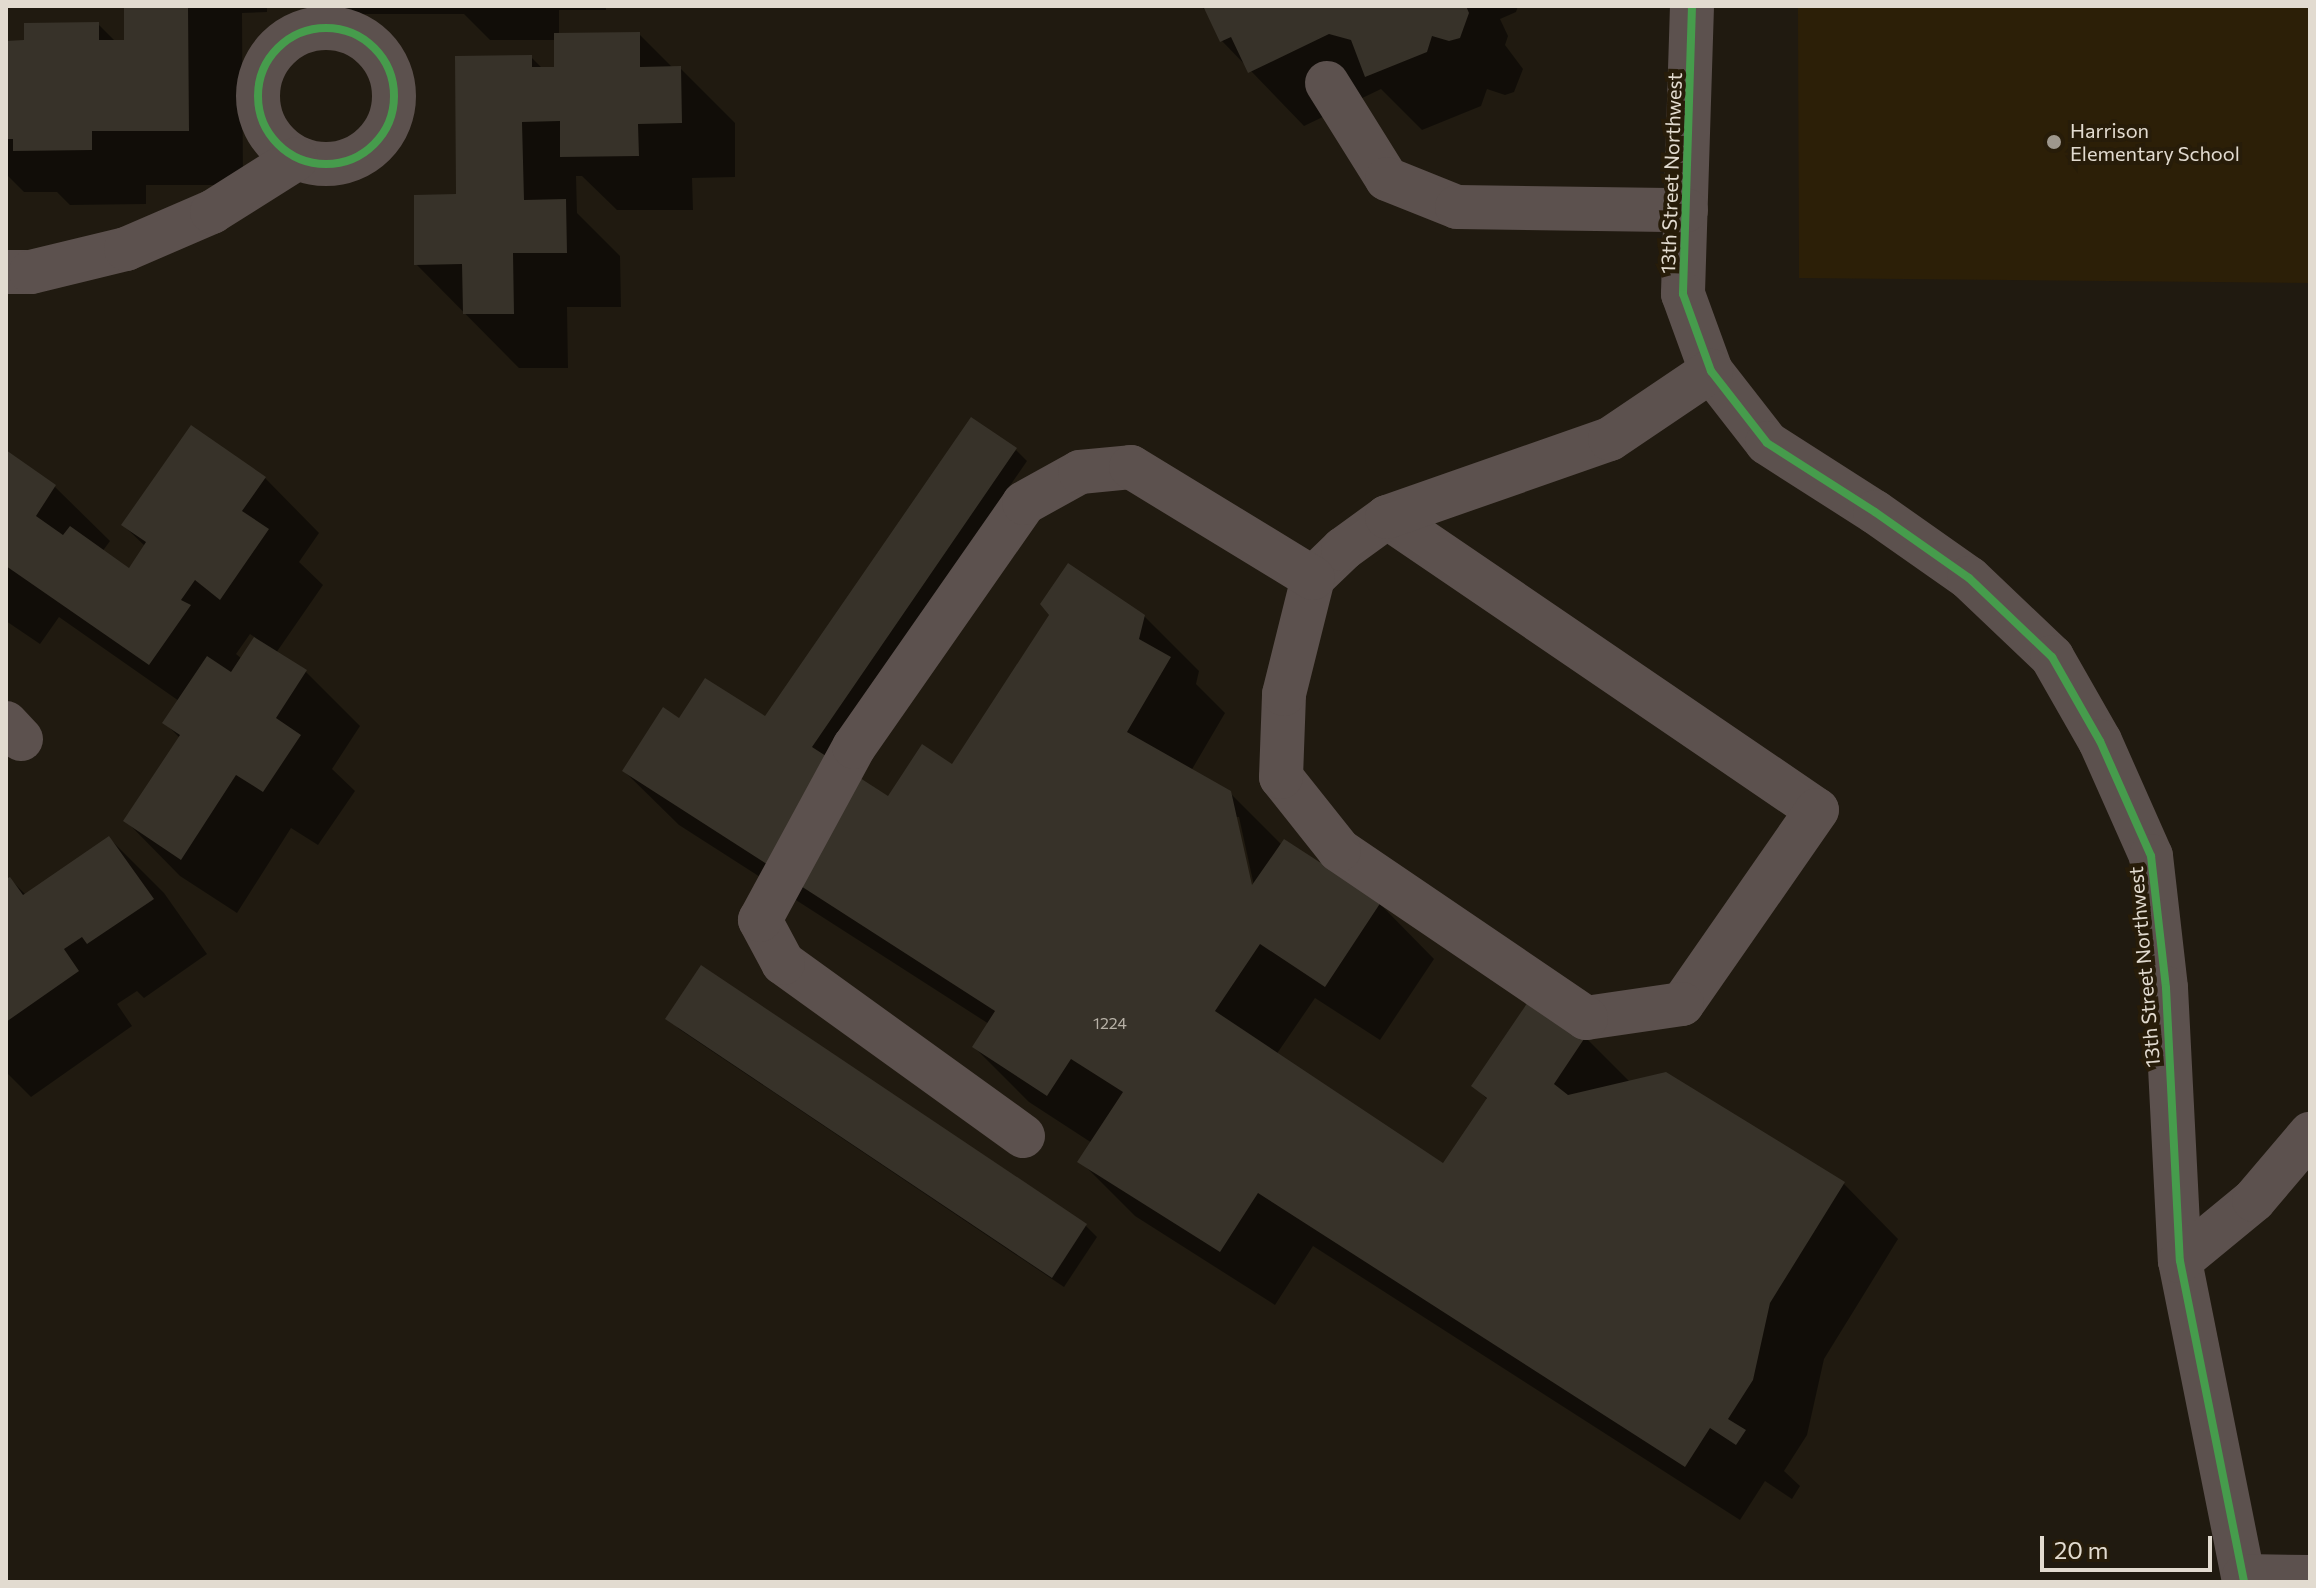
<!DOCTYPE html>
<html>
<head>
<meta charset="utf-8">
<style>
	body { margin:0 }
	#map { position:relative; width:2316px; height:1588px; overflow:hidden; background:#201a10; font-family:Commissioner,sans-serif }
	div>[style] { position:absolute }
	.built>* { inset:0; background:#2c1f07 }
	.shadow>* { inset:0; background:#0007 }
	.building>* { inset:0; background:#373229 }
	.minor>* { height:44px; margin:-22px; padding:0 22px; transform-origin:22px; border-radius:22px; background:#5c514e }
	.minor>.ring { margin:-22px; padding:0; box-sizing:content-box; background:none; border:44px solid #5c514e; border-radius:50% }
	.cycleway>* { height:8px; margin:-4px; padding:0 4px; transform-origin:4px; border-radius:4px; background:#469c4c }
	.cycleway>.ring { margin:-4px; padding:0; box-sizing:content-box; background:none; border:8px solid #469c4c; border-radius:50% }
	.dots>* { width:22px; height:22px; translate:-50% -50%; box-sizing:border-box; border:4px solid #271c09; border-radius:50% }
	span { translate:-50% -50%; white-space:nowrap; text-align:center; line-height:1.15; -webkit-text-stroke:8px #271c09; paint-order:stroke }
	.number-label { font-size:16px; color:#b7b1a6 }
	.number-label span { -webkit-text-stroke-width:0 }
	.poi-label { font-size:20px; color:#e2dbd0 }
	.left { translate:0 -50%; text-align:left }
	.street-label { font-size:20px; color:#e2dbd0 }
	.frame { position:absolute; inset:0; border:8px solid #e2dbd0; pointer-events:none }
	.scale { position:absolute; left:2040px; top:1536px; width:172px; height:36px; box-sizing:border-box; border:4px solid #e2dbd0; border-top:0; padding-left:10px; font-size:24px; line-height:28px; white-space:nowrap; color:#e2dbd0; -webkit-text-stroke:6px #271c09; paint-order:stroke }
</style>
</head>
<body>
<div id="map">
	<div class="built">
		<div style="clip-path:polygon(1798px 6px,2310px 6px,2310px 283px,1799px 278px)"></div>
	</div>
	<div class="shadow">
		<div style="clip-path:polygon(126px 6px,267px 6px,267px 12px,242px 13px,243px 185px,146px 185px,146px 204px,70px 205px,57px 192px,24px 192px,6px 174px,6px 43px,26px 42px,98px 24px,116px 42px,126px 42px)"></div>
		<div style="clip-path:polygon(338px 6px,606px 6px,606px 10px,559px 10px,559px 35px,639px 34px,673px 68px,680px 68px,735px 123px,735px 177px,692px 178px,693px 210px,617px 210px,582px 176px,576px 176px,577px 213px,620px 256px,621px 307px,567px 307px,568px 368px,519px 368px,416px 264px,458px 196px,531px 57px,543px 69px,556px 69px,556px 40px,490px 40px,464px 14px,347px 14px)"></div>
		<div style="clip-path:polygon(1201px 6px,1518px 6px,1516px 12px,1500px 19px,1508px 36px,1505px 45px,1523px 69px,1514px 92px,1505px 95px,1487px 89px,1481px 106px,1422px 130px,1381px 89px,1304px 126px,1222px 41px,1209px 14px)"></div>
		<div style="clip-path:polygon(evenodd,1016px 450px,1027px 461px,824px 756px,889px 799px,952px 767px,1144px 616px,1199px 671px,1196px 684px,1225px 713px,1191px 771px,1230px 793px,1282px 845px,1380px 904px,1434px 959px,1380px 1040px,1315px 998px,1276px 1055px,1443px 1166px,1488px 1100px,1474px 1086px,1585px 1037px,1630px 1082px,1844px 1184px,1898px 1239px,1824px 1359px,1807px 1435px,1784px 1471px,1800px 1486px,1792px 1499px,1765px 1481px,1740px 1520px,1313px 1246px,1275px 1305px,1135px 1216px,1080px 1161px,1092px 1143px,1029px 1102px,974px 1047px,989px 1024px,679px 825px,624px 771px,679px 720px,775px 725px,1016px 450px,1235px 817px,1239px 817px,1256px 895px,1252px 895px,1235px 817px)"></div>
		<div style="clip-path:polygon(evenodd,6px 453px,55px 487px,110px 541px,102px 552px,129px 571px,146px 547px,123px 525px,265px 478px,319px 533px,299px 562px,323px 585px,276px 653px,306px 672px,360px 726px,332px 769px,355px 791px,318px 845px,291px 828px,237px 913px,180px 876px,126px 821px,180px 738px,165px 723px,179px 701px,59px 617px,40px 644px,6px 621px,6px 453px,250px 634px,256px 638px,242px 659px,236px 654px,250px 634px)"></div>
		<div style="clip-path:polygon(109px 838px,164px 893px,207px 954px,144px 998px,137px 991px,117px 1004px,132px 1026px,31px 1097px,6px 1072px,6px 882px,10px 879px,26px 895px)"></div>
		<div style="clip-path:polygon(701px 968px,1086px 1226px,1097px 1237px,1064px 1287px,679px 1029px,668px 1018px)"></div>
	</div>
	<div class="building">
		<div style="clip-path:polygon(124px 6px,188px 6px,189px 131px,92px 131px,92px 150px,13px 151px,13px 139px,6px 139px,6px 41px,24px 40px,24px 23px,99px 22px,99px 40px,124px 40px)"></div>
		<div style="clip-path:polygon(1203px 6px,1466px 6px,1469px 13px,1460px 38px,1449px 41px,1432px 36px,1427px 52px,1365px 77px,1351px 40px,1329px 34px,1248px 73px,1231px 37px,1220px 42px)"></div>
		<div style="clip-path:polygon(640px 32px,640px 67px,681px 66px,682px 123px,638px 124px,639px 156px,560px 157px,560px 121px,522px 122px,524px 200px,566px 199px,567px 253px,513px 253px,514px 314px,463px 314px,462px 264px,414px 265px,414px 195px,456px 194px,455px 56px,532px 55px,532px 67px,554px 67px,554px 33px)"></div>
		<div style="clip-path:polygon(971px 417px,1017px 448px,812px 747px,888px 796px,922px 744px,952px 764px,1049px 615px,1040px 604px,1068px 563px,1145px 615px,1139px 639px,1171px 657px,1127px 732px,1231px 791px,1252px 885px,1284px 839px,1381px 902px,1325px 987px,1260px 944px,1215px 1011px,1443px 1163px,1487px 1098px,1471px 1086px,1530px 999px,1586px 1036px,1554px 1084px,1568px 1095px,1666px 1072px,1845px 1182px,1770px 1303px,1753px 1380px,1728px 1419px,1746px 1430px,1736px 1445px,1710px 1428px,1685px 1467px,1258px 1193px,1220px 1252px,1077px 1162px,1123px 1092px,1071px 1059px,1047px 1096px,972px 1047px,995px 1011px,622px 771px,663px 707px,679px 718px,705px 678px,765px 716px)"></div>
		<div style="clip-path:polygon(191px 425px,266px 477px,242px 511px,269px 529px,220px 600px,195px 580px,181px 600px,191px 605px,149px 665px,6px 566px,6px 450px,56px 485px,36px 516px,63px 535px,70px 526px,129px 568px,146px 542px,121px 525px)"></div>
		<div style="clip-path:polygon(254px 637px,307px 670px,276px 718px,301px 735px,263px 792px,236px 775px,181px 860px,123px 821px,180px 735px,162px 723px,207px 656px,231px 672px)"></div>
		<div style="clip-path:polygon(109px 836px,154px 899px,87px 944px,82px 937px,64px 949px,79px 971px,6px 1022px,6px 879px,10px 877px,23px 895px)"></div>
		<div style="clip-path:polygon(701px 965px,1087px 1224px,1052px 1278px,665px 1019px)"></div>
	</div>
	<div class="minor">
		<div style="left:1692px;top:6px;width:288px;rotate:91.8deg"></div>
		<div style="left:1683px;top:294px;width:82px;rotate:70deg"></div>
		<div style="left:1711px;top:371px;width:91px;rotate:52.1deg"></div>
		<div style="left:1767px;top:443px;width:128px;rotate:32.6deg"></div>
		<div style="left:1875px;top:512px;width:115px;rotate:35.1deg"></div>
		<div style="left:1969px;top:578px;width:115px;rotate:43.6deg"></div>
		<div style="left:2052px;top:657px;width:97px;rotate:60.3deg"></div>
		<div style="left:2100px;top:741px;width:126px;rotate:66.1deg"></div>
		<div style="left:2151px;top:856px;width:133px;rotate:83.5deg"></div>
		<div style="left:2166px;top:988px;width:273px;rotate:87.1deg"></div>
		<div style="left:2180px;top:1261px;width:327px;rotate:78.7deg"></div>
		<div class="ring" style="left:258px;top:28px;width:92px;height:92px"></div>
		<div style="left:1327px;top:83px;width:113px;rotate:58deg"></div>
		<div style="left:1387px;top:179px;width:75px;rotate:21.8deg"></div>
		<div style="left:1457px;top:207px;width:229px;rotate:0.8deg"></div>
		<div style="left:6px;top:272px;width:25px"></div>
		<div style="left:31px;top:272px;width:98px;rotate:-13.6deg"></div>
		<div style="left:126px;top:249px;width:94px;rotate:-23.3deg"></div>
		<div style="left:212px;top:212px;width:99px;rotate:-32.2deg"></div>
		<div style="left:1387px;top:517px;width:520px;rotate:34.27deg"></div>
		<div style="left:1817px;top:810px;width:236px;rotate:124.8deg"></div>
		<div style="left:1682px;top:1004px;width:97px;rotate:171.7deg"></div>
		<div style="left:1586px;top:1018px;width:299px;rotate:-145.8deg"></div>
		<div style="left:1339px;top:850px;width:93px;rotate:-128.5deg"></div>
		<div style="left:1281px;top:777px;width:83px;rotate:-87.9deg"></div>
		<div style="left:1284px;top:694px;width:120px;rotate:-76deg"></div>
		<div style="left:1313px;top:578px;width:42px;rotate:-44deg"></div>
		<div style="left:1343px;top:549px;width:54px;rotate:-36deg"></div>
		<div style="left:1387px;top:517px;width:236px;rotate:-19.3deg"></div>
		<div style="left:1610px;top:439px;width:122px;rotate:-34deg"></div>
		<div style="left:6px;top:723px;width:22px;rotate:47deg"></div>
		<div style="left:1023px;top:1136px;width:296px;rotate:-144.2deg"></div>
		<div style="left:783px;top:963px;width:49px;rotate:-118.1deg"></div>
		<div style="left:760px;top:920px;width:197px;rotate:-61.5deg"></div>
		<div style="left:854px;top:747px;width:297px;rotate:-55.1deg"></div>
		<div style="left:1024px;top:503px;width:64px;rotate:-29deg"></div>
		<div style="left:1080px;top:472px;width:51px;rotate:-5.6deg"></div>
		<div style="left:1131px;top:467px;width:213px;rotate:31.4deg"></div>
		<div style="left:2180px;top:1261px;width:96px;rotate:-39.5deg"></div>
		<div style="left:2254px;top:1200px;width:87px;rotate:-49.7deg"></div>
		<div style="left:2244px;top:1576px;width:66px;rotate:0.9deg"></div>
	</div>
	<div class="cycleway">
		<div style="left:1692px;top:6px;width:288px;rotate:91.8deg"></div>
		<div style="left:1683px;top:294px;width:82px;rotate:70deg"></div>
		<div style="left:1711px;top:371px;width:91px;rotate:52.1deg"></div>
		<div style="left:1767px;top:443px;width:128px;rotate:32.6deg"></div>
		<div style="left:1875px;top:512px;width:115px;rotate:35.1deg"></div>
		<div style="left:1969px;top:578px;width:115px;rotate:43.6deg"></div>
		<div style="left:2052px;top:657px;width:97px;rotate:60.3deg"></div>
		<div style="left:2100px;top:741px;width:126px;rotate:66.1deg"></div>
		<div style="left:2151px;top:856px;width:133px;rotate:83.5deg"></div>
		<div style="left:2166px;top:988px;width:273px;rotate:87.1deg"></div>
		<div style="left:2180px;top:1261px;width:327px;rotate:78.7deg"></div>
		<div class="ring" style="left:258px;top:28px;width:128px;height:128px"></div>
	</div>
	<div class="dots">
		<div style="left:2054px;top:142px;background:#9e978d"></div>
	</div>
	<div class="number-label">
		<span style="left:1110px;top:1023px">1224</span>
	</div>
	<div class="poi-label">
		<span class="left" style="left:2070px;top:142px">Harrison<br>Elementary School</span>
	</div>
	<div class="street-label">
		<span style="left:1671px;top:173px;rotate:-88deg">13th Street Northwest</span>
		<span style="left:2144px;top:967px;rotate:-95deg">13th Street Northwest</span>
	</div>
	<div class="frame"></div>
	<div class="scale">20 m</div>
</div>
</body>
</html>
